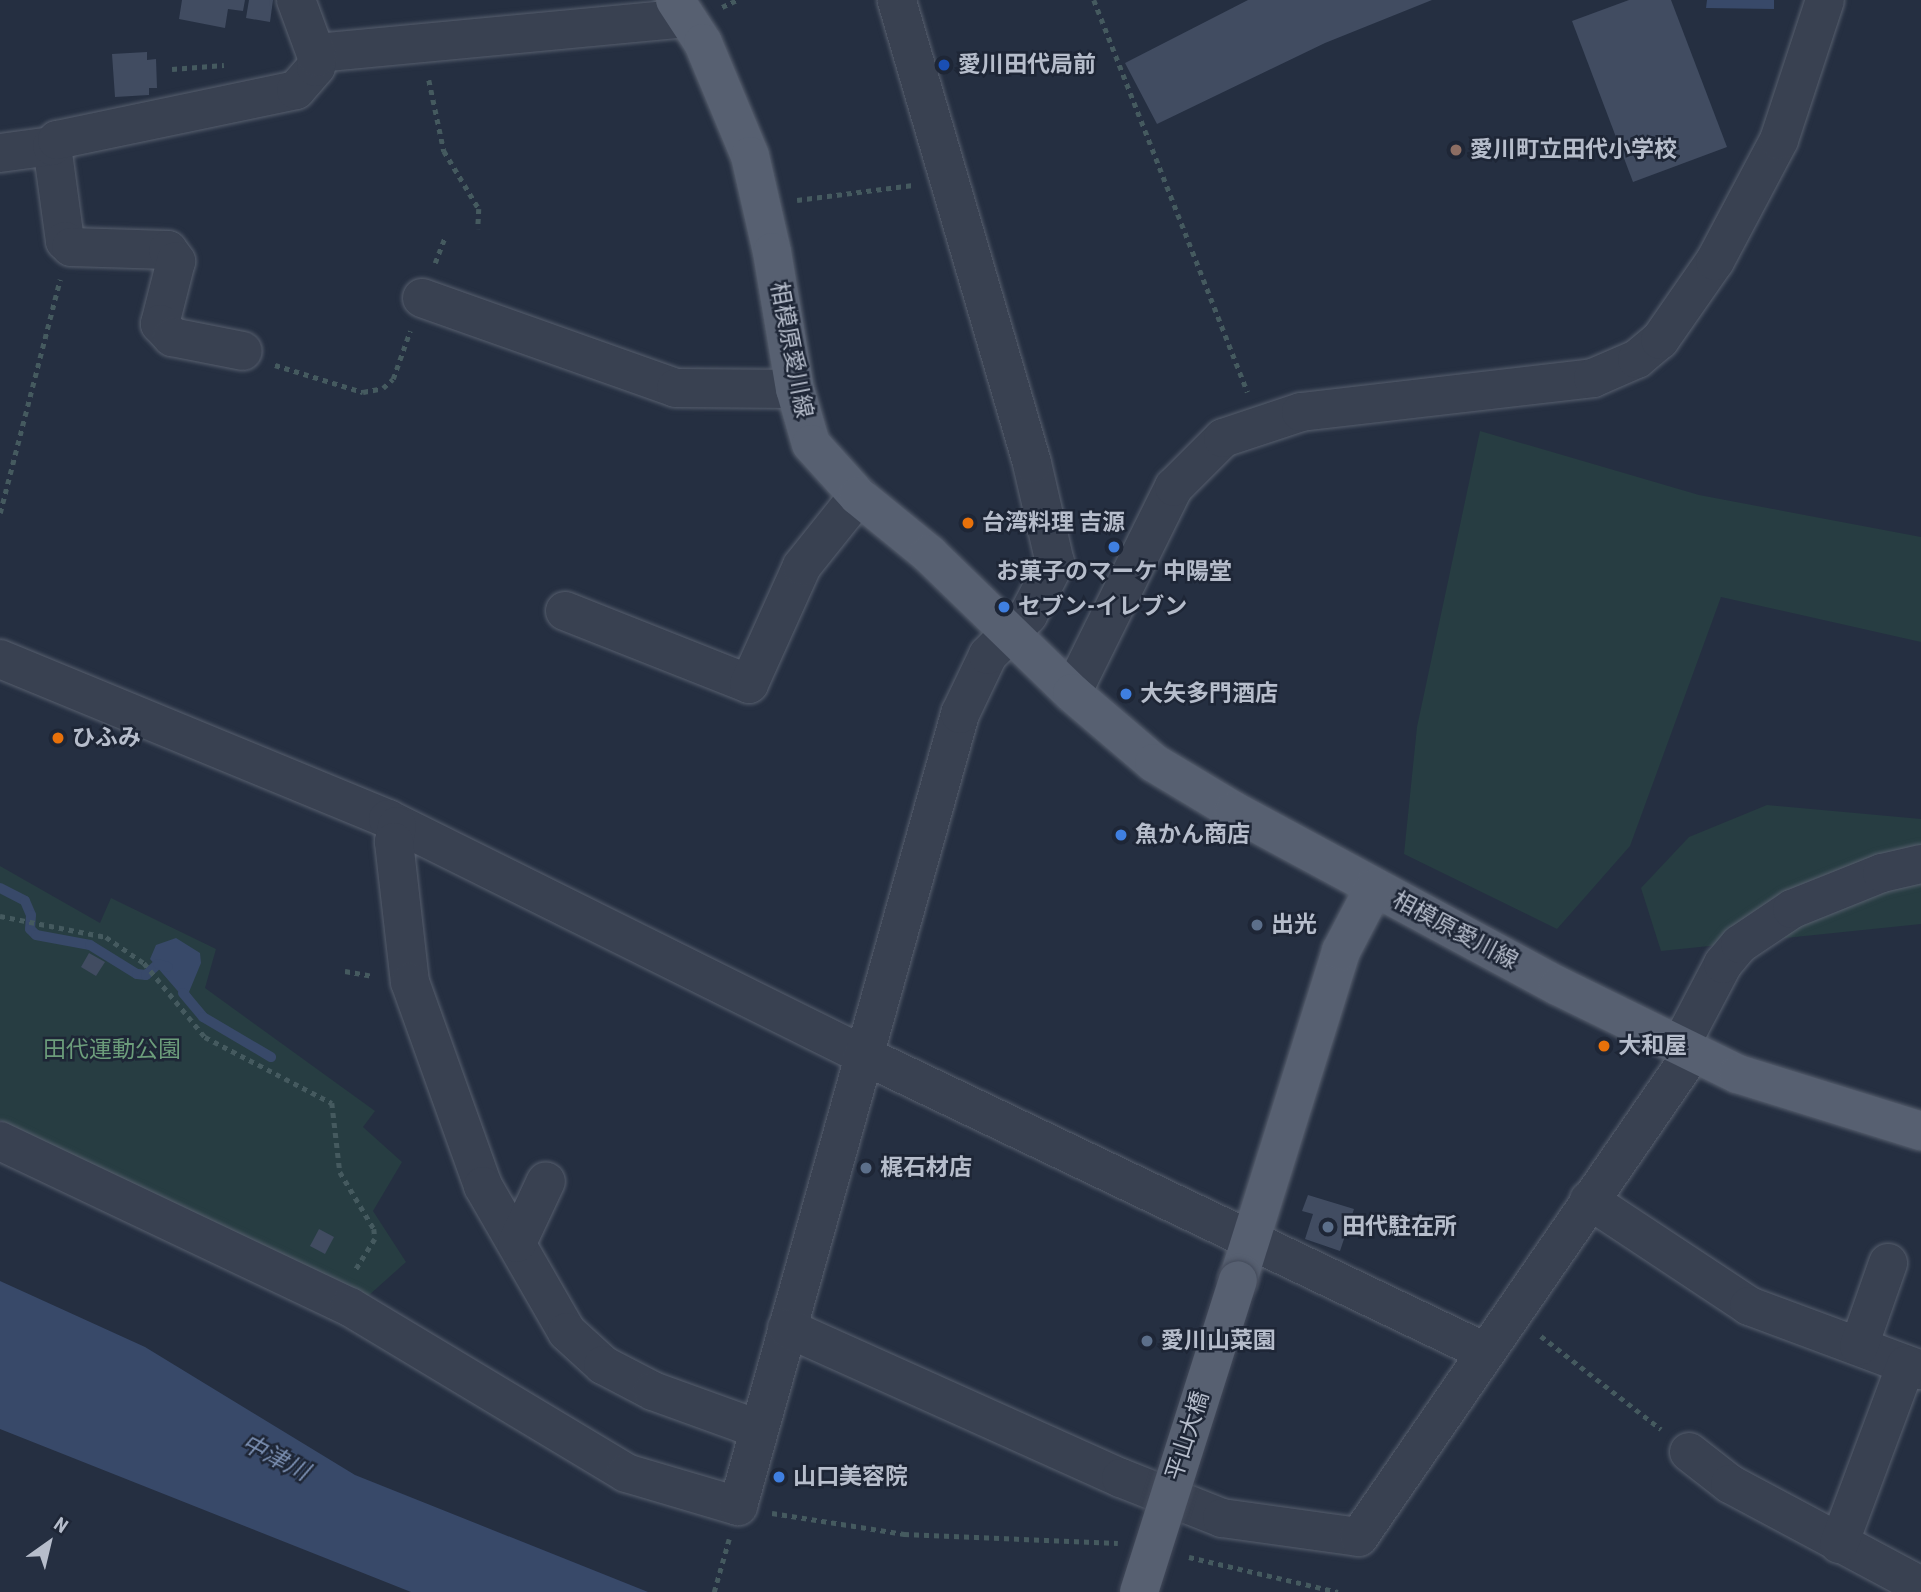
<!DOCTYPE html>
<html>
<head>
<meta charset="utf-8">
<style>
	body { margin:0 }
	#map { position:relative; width:1921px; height:1592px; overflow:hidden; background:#252f41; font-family:"Roboto Condensed","Noto Sans JP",sans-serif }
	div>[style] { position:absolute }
	.green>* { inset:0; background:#273d42 }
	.water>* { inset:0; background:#384969 }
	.stream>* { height:10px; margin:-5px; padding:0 5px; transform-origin:5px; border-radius:5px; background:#384969 }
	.building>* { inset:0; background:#414c61 }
	.path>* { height:4.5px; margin-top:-2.25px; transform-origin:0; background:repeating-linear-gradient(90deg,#455a5f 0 5px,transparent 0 10px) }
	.roads { filter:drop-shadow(0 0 2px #575f6e) drop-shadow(0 0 2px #575f6e) }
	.minor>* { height:38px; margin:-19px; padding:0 19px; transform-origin:19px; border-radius:19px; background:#394151 }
	.major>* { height:38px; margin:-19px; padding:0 19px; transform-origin:19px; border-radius:19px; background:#576071 }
	.bridges { filter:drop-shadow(0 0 2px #434a5a) drop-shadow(0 0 2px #434a5a) }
	.major-bridge>* { height:38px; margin:-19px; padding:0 19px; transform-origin:19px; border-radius:19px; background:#576071 }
	.dots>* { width:19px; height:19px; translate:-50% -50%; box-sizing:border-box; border:4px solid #1e2636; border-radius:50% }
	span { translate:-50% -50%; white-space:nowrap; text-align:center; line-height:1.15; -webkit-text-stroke:5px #1e2636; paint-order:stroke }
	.poi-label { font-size:23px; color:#b6bdcb; font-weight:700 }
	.left { translate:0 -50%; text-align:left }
	.street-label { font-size:23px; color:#b6bdcb }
	.park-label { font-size:23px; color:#6c9d7b }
	.water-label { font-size:24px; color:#7c90b3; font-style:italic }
	.north { position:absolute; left:14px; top:1508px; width:70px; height:70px; -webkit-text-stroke:5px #1e2636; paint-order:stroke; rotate:34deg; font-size:19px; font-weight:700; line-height:28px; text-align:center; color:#b6bdcb }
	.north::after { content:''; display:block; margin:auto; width:24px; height:32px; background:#b6bdcb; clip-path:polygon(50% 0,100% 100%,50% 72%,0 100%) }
</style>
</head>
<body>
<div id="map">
	<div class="green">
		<div style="clip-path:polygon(1480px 431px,1699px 495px,1921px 537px,1921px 642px,1721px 597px,1630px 846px,1557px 929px,1404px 854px,1417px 727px)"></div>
		<div style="clip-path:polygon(1767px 805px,1921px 819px,1921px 924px,1661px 951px,1641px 888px,1689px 837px)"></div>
		<div style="clip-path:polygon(0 866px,100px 923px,111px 898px,216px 949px,205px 988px,375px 1111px,363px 1127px,402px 1162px,373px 1211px,406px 1262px,368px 1296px,0 1120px)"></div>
	</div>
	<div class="water">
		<div style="clip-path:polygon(1707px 0,1774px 0,1774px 9px,1706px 8px)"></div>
		<div style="clip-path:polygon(176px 938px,200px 953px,201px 963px,189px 992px,194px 1000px,189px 1004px,150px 959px,156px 945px)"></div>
		<div style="clip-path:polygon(0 1281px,145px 1347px,355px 1475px,648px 1592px,411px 1592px,0 1429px)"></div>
	</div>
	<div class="stream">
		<div style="left:0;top:888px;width:28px;rotate:27deg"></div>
		<div style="left:25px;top:901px;width:15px;rotate:67deg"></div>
		<div style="left:31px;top:915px;width:14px;rotate:94deg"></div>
		<div style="left:30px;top:929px;width:8px;rotate:45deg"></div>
		<div style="left:36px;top:935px;width:55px;rotate:10.5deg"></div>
		<div style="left:90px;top:945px;width:55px;rotate:31.7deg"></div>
		<div style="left:137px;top:974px;width:9px;rotate:6deg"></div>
		<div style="left:146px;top:975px;width:16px;rotate:-43deg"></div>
		<div style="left:158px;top:964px;width:10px;rotate:17deg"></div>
		<div style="left:183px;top:993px;width:31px;rotate:50deg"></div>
		<div style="left:203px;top:1017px;width:79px;rotate:30.5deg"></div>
	</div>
	<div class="building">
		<div style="clip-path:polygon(182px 0,245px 0,243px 11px,228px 9px,225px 28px,179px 19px)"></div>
		<div style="clip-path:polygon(249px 0,273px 0,270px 22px,246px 18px)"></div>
		<div style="clip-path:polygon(1248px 0,1432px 0,1325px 43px,1157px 124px,1125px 63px)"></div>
		<div style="clip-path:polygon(1629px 0,1671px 0,1727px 147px,1633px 182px,1572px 21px)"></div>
		<div style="clip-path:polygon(147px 52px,147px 60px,156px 59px,157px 88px,149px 88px,149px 95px,115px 97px,112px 54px)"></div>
		<div style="clip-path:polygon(89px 953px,105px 962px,96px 976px,81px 967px)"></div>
		<div style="clip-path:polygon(1308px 1195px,1354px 1209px,1340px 1251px,1305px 1239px,1313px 1214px,1302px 1211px)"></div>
		<div style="clip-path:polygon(319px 1229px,334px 1237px,325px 1254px,310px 1246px)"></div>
	</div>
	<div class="path">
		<div style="left:1094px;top:0;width:421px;rotate:68.6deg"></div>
		<div style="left:722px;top:7px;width:17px;rotate:-25deg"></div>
		<div style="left:172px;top:69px;width:52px;rotate:-4.4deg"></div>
		<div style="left:429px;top:80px;width:73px;rotate:78.1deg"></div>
		<div style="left:444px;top:151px;width:68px;rotate:58.9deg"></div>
		<div style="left:479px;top:209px;width:20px;rotate:93deg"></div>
		<div style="left:797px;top:200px;width:117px;rotate:-7.4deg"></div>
		<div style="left:435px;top:263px;width:28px;rotate:-69deg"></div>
		<div style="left:275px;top:365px;width:92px;rotate:17.1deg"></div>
		<div style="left:363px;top:392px;width:20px;rotate:-11deg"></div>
		<div style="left:383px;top:388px;width:13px;rotate:-42deg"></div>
		<div style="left:393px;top:379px;width:51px;rotate:-70.5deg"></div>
		<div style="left:0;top:513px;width:241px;rotate:-75.6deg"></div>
		<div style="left:0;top:916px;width:108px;rotate:11.2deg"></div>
		<div style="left:106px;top:937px;width:46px;rotate:34.4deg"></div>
		<div style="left:144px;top:963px;width:96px;rotate:50.5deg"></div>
		<div style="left:205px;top:1037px;width:143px;rotate:27.5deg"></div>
		<div style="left:332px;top:1103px;width:69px;rotate:83.4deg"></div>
		<div style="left:340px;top:1172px;width:66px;rotate:59.2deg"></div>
		<div style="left:374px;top:1229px;width:10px;rotate:84deg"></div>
		<div style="left:375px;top:1239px;width:36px;rotate:122deg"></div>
		<div style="left:345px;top:971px;width:27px;rotate:10deg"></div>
		<div style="left:1541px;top:1336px;width:152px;rotate:37.8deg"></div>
		<div style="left:772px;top:1513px;width:134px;rotate:9deg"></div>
		<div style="left:904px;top:1534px;width:214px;rotate:2.4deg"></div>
		<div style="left:1189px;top:1557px;width:153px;rotate:13.2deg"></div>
		<div style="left:714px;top:1592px;width:55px;rotate:-74.2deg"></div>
	</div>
	<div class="roads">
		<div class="minor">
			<div style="left:317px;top:53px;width:371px;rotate:-5.4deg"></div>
			<div style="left:52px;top:146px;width:96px;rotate:82.2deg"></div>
			<div style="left:65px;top:241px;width:8px;rotate:45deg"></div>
			<div style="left:71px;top:247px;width:97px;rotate:1.8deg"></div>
			<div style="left:168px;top:250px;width:14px;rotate:54deg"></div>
			<div style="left:176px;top:261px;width:65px;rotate:104.3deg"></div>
			<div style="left:160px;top:324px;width:18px;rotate:47deg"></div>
			<div style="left:172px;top:337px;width:72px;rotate:11.2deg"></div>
			<div style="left:0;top:153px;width:52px;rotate:-7.7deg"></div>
			<div style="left:52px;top:146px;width:8px;rotate:-50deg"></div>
			<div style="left:57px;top:140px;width:244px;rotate:-11.8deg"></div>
			<div style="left:296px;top:90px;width:30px;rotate:-49deg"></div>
			<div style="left:316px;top:67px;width:10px;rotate:-84deg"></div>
			<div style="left:317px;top:57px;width:61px;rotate:-110.2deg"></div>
			<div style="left:422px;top:298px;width:269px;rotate:19.5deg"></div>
			<div style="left:676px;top:388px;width:119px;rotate:0.5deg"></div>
			<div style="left:565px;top:611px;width:198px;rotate:21.6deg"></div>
			<div style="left:749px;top:684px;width:129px;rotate:-65.8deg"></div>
			<div style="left:802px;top:566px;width:90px;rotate:-51.3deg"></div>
			<div style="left:0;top:659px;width:420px;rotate:22.4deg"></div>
			<div style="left:388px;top:819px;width:530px;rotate:26.42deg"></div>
			<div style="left:863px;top:1055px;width:689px;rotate:25.52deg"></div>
			<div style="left:1072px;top:693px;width:230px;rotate:-63.7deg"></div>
			<div style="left:1174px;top:487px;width:69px;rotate:-45deg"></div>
			<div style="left:1223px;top:438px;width:82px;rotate:-18.4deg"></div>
			<div style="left:1301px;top:412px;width:294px;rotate:-6.6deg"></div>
			<div style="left:1593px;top:378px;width:48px;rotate:-23.4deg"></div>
			<div style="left:1637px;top:359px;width:30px;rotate:-40deg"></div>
			<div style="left:1660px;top:340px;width:96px;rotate:-55.2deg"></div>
			<div style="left:1715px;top:261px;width:137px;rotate:-62.1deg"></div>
			<div style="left:1779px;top:140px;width:147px;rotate:-71.8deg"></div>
			<div style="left:397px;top:826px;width:16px;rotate:101deg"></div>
			<div style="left:394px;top:842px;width:141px;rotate:83.5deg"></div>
			<div style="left:410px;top:982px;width:217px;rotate:70.3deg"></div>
			<div style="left:483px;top:1186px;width:168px;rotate:60.1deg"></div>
			<div style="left:567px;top:1332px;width:49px;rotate:42.5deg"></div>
			<div style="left:603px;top:1365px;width:56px;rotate:27.5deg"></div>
			<div style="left:653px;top:1391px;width:112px;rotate:19.9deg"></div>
			<div style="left:1680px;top:1046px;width:93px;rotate:-62.3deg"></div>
			<div style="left:1723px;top:964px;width:26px;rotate:-50deg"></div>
			<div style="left:1740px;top:944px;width:63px;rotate:-33.9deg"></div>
			<div style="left:1792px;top:909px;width:97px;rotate:-21.8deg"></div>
			<div style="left:1882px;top:873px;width:40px;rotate:-13deg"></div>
			<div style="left:0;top:1141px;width:387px;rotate:25.4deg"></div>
			<div style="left:350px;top:1307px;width:322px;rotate:31deg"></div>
			<div style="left:626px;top:1473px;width:117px;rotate:16.4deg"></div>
			<div style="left:738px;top:1506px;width:823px;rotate:-74.34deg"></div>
			<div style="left:960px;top:714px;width:65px;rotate:-64.6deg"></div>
			<div style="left:988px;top:655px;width:57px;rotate:-45deg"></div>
			<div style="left:1028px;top:615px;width:59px;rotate:-62.6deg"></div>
			<div style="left:1055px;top:563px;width:103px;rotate:-103deg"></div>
			<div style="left:1032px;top:463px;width:482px;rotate:-106.3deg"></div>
			<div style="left:1589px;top:1200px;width:192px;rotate:33.5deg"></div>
			<div style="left:1749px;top:1306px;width:184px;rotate:20.4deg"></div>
			<div style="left:517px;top:1243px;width:68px;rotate:-64.9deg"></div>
			<div style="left:787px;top:1328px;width:366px;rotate:24.2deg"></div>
			<div style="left:1121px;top:1478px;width:109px;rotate:21.6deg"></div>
			<div style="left:1222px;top:1518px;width:138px;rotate:7.9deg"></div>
			<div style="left:1359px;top:1537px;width:589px;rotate:-55.45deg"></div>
			<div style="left:1859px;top:1346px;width:88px;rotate:-70.7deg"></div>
			<div style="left:1689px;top:1452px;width:52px;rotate:38deg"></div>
			<div style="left:1730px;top:1484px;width:217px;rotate:28.1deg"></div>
			<div style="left:1839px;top:1544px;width:191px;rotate:-69.5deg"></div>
		</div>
		<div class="major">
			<div style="left:675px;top:0;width:51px;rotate:56.9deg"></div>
			<div style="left:703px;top:43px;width:122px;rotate:67.4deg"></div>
			<div style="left:750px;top:156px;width:98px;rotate:77.1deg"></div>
			<div style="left:772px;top:252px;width:139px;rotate:80.5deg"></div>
			<div style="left:795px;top:389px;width:57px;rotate:73.8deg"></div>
			<div style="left:811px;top:444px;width:70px;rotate:47.9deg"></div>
			<div style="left:858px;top:496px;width:92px;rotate:39.2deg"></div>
			<div style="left:929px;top:554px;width:199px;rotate:44.2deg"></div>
			<div style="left:1072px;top:693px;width:108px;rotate:40.5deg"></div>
			<div style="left:1154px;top:763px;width:93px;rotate:31deg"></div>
			<div style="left:1234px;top:811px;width:368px;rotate:28.4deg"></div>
			<div style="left:1558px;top:986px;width:200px;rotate:26.1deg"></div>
			<div style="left:1738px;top:1074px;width:192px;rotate:17.3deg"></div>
			<div style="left:1238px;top:1280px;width:345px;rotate:-72.6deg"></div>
			<div style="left:1341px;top:951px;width:71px;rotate:-62.4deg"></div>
		</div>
	</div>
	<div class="bridges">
		<div class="major-bridge">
			<div style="left:1139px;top:1592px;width:327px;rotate:-72.4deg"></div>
		</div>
	</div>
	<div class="dots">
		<div style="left:944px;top:65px;background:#1a4fb4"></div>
		<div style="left:1456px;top:150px;background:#8d6e63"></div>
		<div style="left:968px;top:523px;background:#e8710a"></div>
		<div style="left:1114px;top:547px;background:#3f7fe0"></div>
		<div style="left:1004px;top:607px;background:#3f7fe0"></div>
		<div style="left:1126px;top:694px;background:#3f7fe0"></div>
		<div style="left:58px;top:738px;background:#e8710a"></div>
		<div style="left:1121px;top:835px;background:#3f7fe0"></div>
		<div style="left:1257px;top:925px;background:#5c6f8a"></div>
		<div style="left:1604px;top:1046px;background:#e8710a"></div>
		<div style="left:866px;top:1168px;background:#5c6f8a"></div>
		<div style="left:1328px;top:1227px;background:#5c6f8a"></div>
		<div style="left:1147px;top:1341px;background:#5c6f8a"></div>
		<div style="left:779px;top:1477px;background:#3f7fe0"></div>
	</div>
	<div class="poi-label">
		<span class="left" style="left:958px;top:65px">愛川田代局前</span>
		<span class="left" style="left:1470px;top:150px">愛川町立田代小学校</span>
		<span class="left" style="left:982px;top:523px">台湾料理 吉源</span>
		<span style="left:1114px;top:572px">お菓子のマーケ 中陽堂</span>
		<span class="left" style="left:1018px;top:607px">セブン-イレブン</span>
		<span class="left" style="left:1140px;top:694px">大矢多門酒店</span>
		<span class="left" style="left:72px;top:738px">ひふみ</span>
		<span class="left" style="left:1135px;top:835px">魚かん商店</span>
		<span class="left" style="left:1271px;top:925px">出光</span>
		<span class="left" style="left:1618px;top:1046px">大和屋</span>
		<span class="left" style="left:880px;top:1168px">梶石材店</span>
		<span class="left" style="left:1342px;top:1227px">田代駐在所</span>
		<span class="left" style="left:1161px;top:1341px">愛川山菜園</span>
		<span class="left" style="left:793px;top:1477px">山口美容院</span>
	</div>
	<div class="street-label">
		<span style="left:791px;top:350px;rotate:79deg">相模原愛川線</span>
		<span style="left:1455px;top:931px;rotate:28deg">相模原愛川線</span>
		<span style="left:1188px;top:1436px;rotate:-72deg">平山大橋</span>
	</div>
	<div class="park-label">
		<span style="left:112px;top:1050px">田代運動公園</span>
	</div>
	<div class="water-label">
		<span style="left:275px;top:1458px;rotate:27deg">中津川</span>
	</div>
	<div class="north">N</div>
</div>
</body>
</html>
